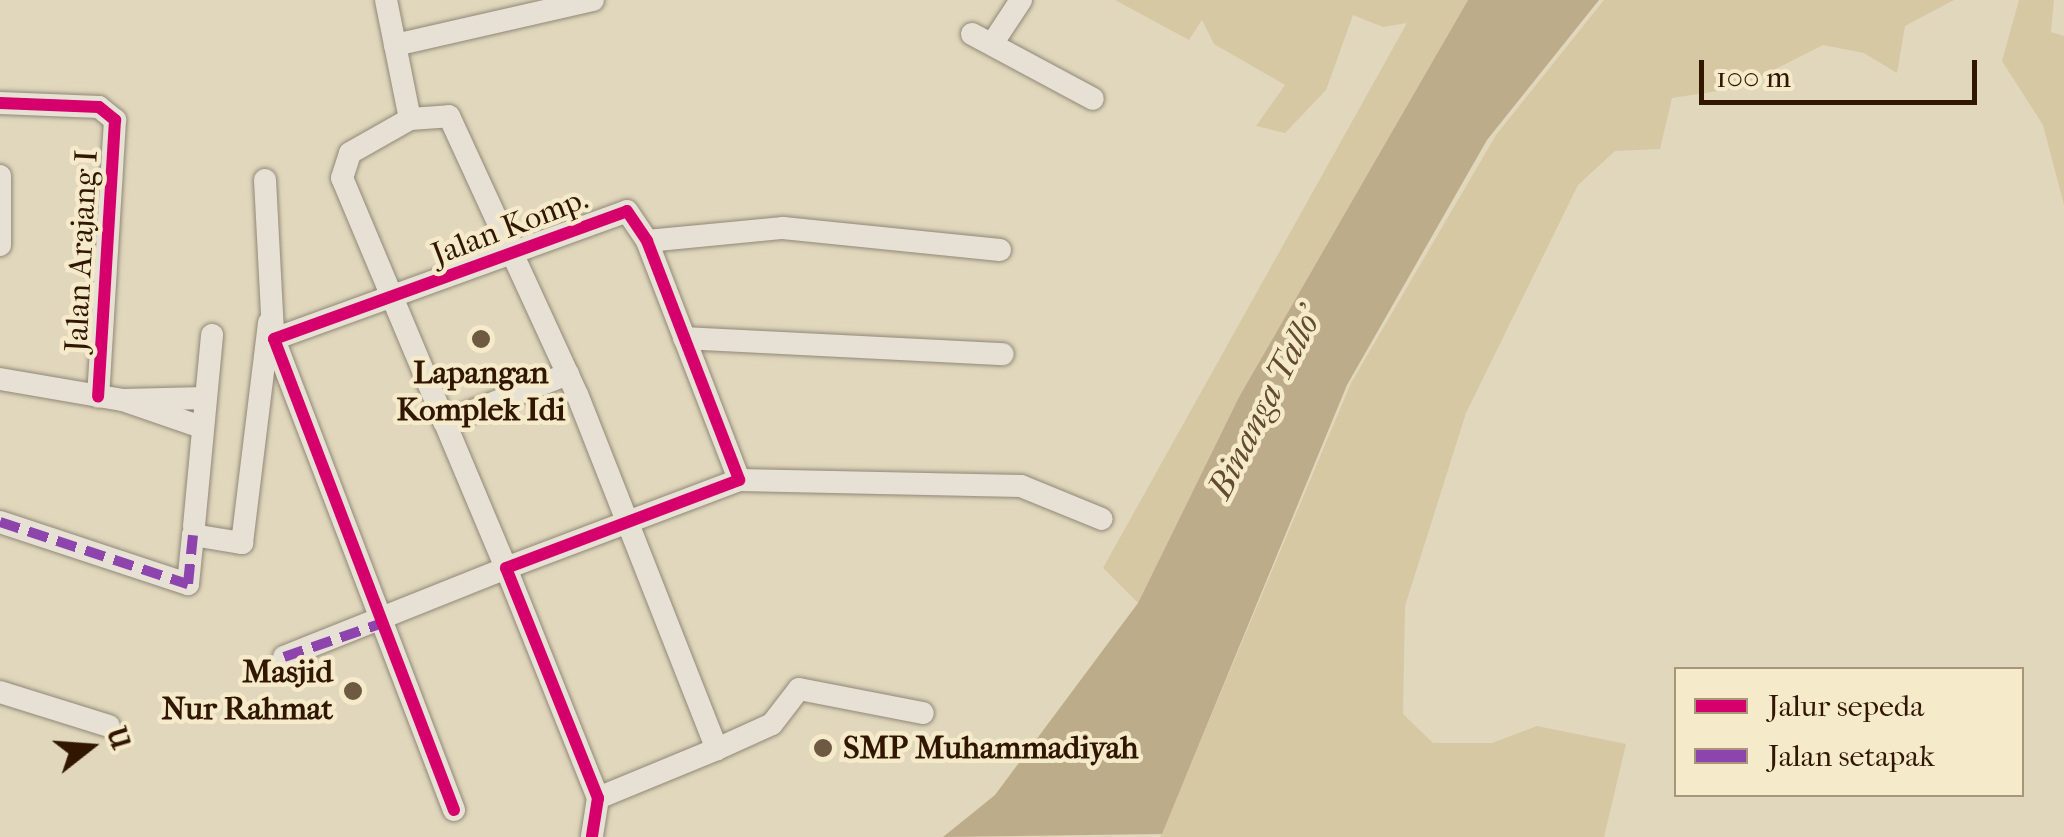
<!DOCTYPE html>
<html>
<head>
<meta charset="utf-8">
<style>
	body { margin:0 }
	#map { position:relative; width:2064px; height:837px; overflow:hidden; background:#e0d7bc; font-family:"IM FELL French Canon",serif }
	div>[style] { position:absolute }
	.green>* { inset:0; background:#d7c8a4 }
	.water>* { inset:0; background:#bdac89 }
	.roads { filter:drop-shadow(0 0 2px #908877) drop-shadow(0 0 2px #908877) }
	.minor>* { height:22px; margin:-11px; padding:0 11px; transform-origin:11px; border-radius:11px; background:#e6e1d4 }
	.quiet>* { height:10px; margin-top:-5px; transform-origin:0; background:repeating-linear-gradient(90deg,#8e44ad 0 20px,transparent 0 30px) }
	.cycleway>* { height:12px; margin:-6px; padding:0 6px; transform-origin:6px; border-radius:6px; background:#d6006c }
	.dots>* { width:28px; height:28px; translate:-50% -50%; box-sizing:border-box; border:5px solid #f5eaca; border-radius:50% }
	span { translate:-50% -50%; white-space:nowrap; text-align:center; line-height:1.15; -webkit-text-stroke:9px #f5eaca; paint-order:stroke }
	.street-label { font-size:32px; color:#311702 }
	.poi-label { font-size:32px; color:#311702; font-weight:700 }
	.right { translate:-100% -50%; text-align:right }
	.left { translate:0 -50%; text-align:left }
	.water-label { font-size:35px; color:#634b2f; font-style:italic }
	.legend { position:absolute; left:1674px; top:667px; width:350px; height:130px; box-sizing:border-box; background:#f5eaca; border:2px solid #a7967a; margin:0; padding:12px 18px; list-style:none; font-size:30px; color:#311702 }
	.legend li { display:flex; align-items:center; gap:20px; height:50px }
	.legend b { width:50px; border:2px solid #a7967a }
	.north { position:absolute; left:40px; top:697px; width:100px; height:100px; -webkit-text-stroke:8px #f5eaca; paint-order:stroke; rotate:73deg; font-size:28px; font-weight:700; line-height:40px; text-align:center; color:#311702 }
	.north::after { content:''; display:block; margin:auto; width:35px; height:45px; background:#311702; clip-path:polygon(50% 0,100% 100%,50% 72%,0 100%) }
	.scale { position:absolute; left:1699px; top:60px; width:278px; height:45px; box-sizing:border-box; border:5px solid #311702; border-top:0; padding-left:12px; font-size:30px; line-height:35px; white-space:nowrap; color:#311702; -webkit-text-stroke:8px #f5eaca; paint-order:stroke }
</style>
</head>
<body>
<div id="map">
	<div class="green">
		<div style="clip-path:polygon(1115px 0,1468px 0,1239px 397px,1138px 603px,1103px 568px,1407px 23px,1383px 27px,1353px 15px,1326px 90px,1285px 133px,1256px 126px,1285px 85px,1214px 44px,1202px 20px,1189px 40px)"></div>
		<div style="clip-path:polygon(1604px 0,1954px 0,1905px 26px,1897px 73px,1864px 53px,1823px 45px,1738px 88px,1672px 98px,1660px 149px,1615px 151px,1578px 185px,1466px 413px,1405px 606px,1403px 714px,1433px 743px,1492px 743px,1537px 726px,1626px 744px,1604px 837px,1160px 837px,1351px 383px,1496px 135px)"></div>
		<div style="clip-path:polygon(2019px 0,2054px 0,2051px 32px,2064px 36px,2064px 205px,2043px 125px,2002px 61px)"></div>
	</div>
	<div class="water">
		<div style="clip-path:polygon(1468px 0,1599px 0,1487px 140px,1347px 385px,1162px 834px,943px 837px,995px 795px,1138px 603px,1239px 397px)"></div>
	</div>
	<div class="roads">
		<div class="minor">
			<div style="left:386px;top:0;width:121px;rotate:78.6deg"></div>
			<div style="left:972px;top:34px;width:137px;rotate:28.2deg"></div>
			<div style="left:994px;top:41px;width:49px;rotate:-56.6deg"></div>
			<div style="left:395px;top:45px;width:203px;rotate:-12.8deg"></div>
			<div style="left:0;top:103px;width:99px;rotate:2.3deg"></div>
			<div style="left:99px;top:107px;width:21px;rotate:39deg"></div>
			<div style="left:115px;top:120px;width:277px;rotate:93.5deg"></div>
			<div style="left:0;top:176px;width:69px;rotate:90deg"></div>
			<div style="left:265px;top:180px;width:155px;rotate:87deg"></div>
			<div style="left:647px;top:241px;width:137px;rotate:-5.5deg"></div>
			<div style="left:783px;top:228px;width:218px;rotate:5.8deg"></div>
			<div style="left:684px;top:338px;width:319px;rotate:2.9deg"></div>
			<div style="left:0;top:379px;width:125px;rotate:9.7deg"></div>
			<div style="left:123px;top:400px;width:82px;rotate:-1.4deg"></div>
			<div style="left:123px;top:400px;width:83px;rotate:19.1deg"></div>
			<div style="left:444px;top:422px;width:133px;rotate:-21.2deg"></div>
			<div style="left:739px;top:480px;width:282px;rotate:1.2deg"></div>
			<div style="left:1021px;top:486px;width:87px;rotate:22.2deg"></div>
			<div style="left:0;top:522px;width:198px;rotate:18.3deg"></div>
			<div style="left:188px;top:584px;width:49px;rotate:-84.2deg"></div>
			<div style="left:193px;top:535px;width:50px;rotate:9.3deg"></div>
			<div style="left:242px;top:543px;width:222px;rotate:-83deg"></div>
			<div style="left:194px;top:526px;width:192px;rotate:-84.6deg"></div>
			<div style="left:284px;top:657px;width:239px;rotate:-21.8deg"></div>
			<div style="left:506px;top:568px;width:423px;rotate:-112.8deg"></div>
			<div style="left:342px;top:178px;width:26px;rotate:-72deg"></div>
			<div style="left:350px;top:153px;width:69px;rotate:-29.5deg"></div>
			<div style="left:410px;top:119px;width:39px;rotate:-4deg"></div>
			<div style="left:449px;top:116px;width:306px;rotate:65.3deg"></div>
			<div style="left:577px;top:394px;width:382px;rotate:68.5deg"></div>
			<div style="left:717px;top:749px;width:129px;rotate:157.6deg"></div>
			<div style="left:0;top:692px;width:114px;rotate:17.3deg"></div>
			<div style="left:717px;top:749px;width:60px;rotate:-24.4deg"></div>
			<div style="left:772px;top:724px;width:44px;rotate:-52.4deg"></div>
			<div style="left:799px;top:689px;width:126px;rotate:11deg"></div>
			<div style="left:454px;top:810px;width:504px;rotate:-110.92deg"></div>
			<div style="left:274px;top:339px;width:375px;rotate:-19.9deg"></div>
			<div style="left:627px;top:211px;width:36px;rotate:56deg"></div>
			<div style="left:647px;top:241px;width:256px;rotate:68.9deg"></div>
			<div style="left:739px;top:480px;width:249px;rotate:159.3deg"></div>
			<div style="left:506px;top:568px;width:248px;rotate:68.2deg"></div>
			<div style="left:598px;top:798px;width:39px;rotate:99deg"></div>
		</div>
	</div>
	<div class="quiet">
		<div style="left:0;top:522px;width:198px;rotate:18.3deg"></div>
		<div style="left:188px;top:584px;width:49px;rotate:-84.2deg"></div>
		<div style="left:284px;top:657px;width:105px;rotate:-19deg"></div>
	</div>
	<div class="cycleway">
		<div style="left:0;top:103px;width:99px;rotate:2.3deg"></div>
		<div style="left:99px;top:107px;width:21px;rotate:39deg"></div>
		<div style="left:115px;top:120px;width:277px;rotate:93.5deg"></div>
		<div style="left:454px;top:810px;width:504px;rotate:-110.92deg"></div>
		<div style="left:274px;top:339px;width:375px;rotate:-19.9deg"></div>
		<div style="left:627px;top:211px;width:36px;rotate:56deg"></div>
		<div style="left:647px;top:241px;width:256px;rotate:68.9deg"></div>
		<div style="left:739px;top:480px;width:249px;rotate:159.3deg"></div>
		<div style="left:506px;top:568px;width:248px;rotate:68.2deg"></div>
		<div style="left:598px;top:798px;width:39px;rotate:99deg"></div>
	</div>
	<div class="dots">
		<div style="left:481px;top:339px;background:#6e5a43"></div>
		<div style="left:353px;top:691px;background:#6e5a43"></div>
		<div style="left:823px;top:748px;background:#6e5a43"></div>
	</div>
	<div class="street-label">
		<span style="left:510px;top:227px;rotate:-21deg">Jalan Komp.</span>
		<span style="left:82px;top:251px;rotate:-87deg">Jalan Arajang I</span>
	</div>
	<div class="poi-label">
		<span style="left:481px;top:392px">Lapangan<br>Komplek Idi</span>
		<span class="right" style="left:333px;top:691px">Masjid<br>Nur Rahmat</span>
		<span class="left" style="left:843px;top:748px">SMP Muhammadiyah</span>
	</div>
	<div class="water-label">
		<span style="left:1265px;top:403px;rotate:-63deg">Binanga Tallo'</span>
	</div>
	<ul class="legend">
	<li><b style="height:12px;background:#d6006c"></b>Jalur sepeda</li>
	<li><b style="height:12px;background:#8e44ad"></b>Jalan setapak</li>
	</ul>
	<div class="north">U</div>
	<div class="scale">100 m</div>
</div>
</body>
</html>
